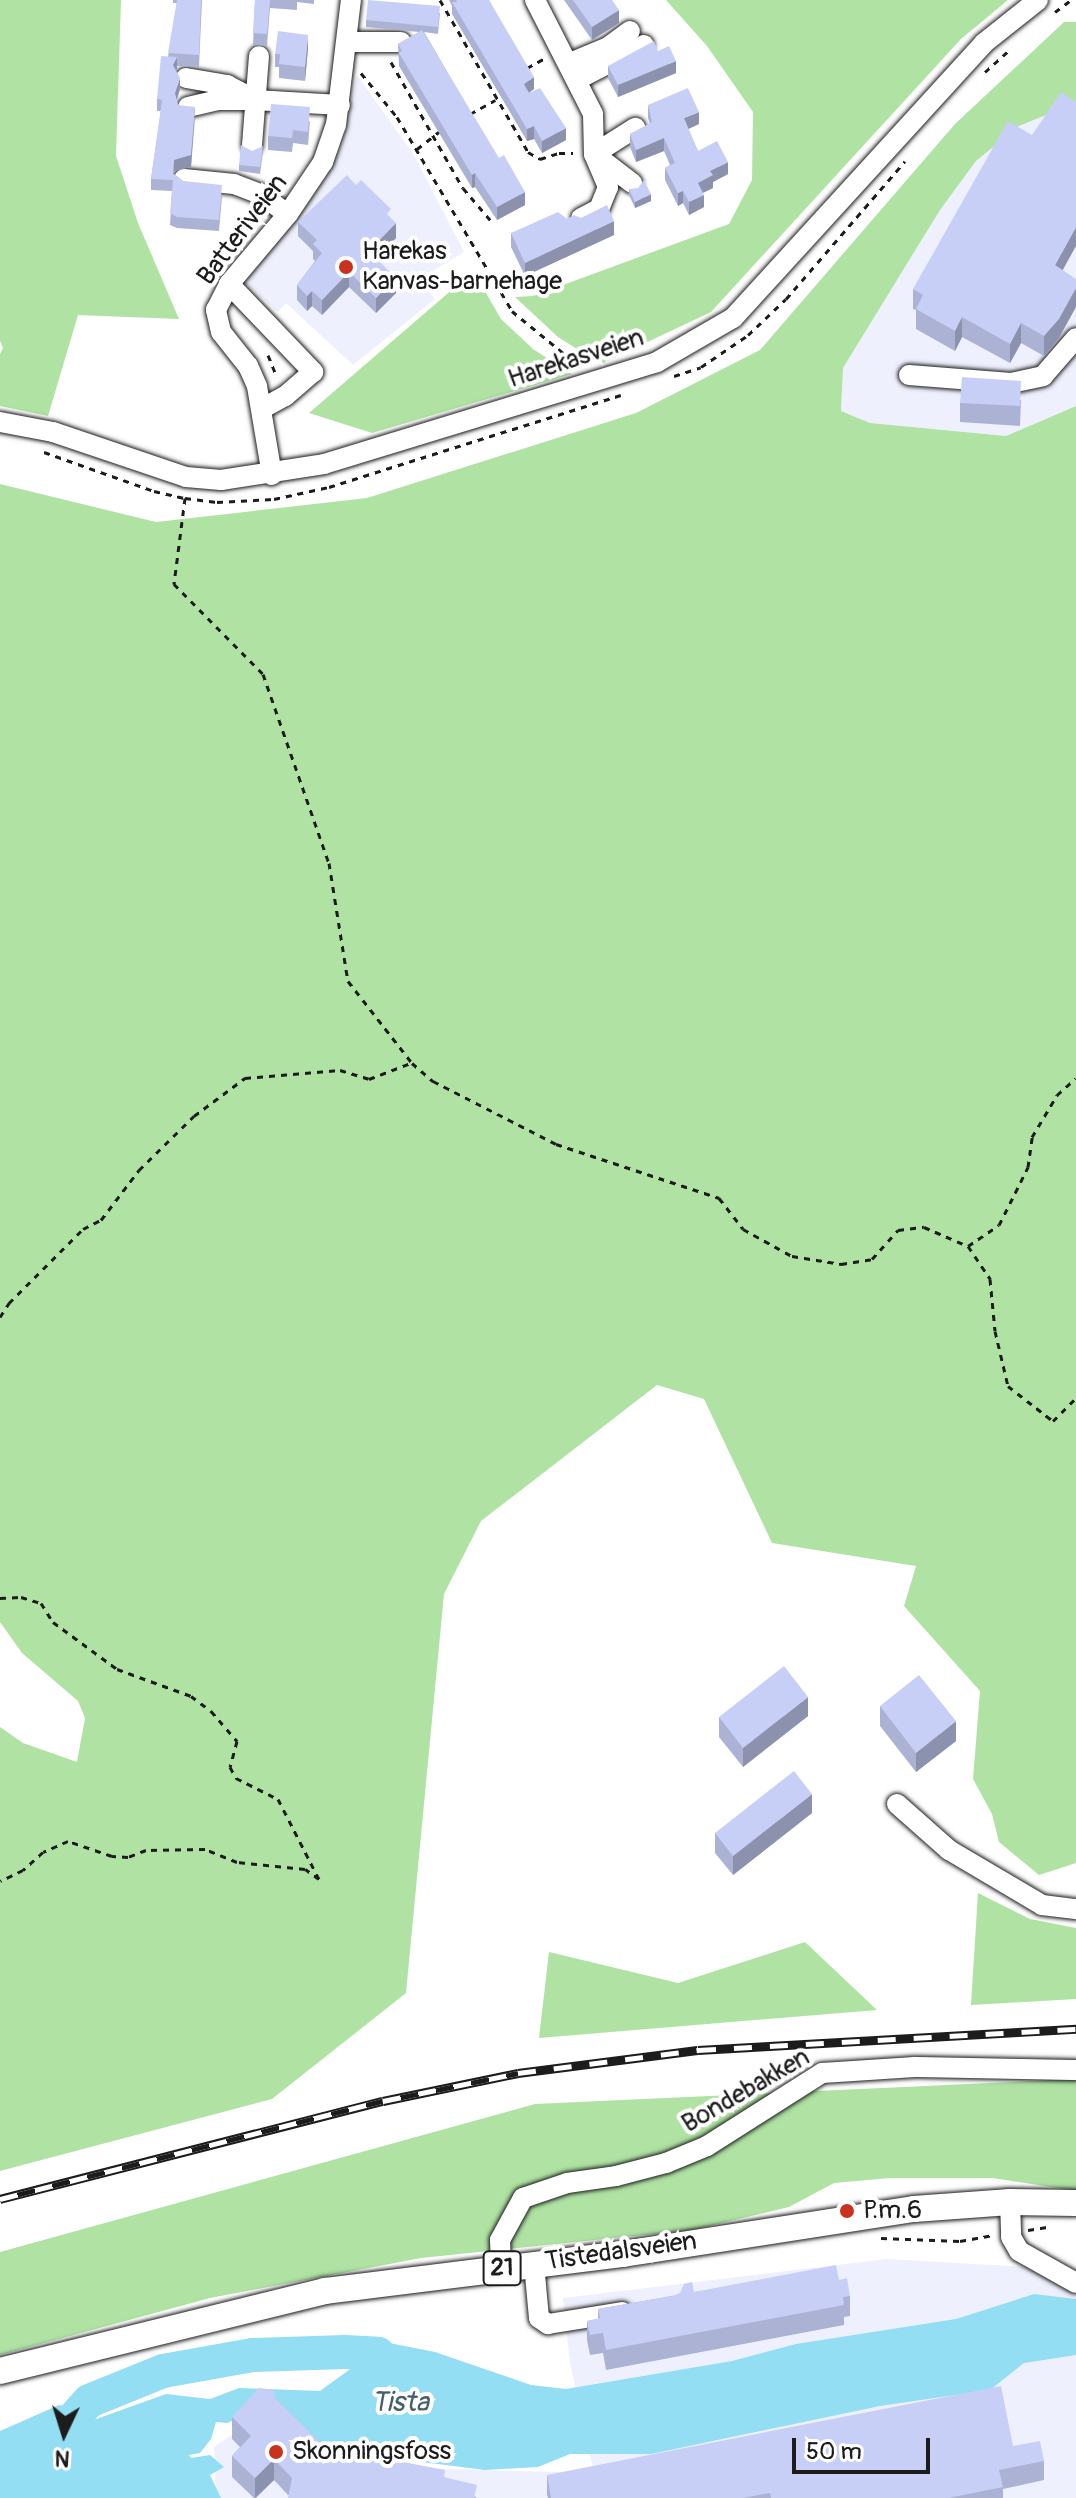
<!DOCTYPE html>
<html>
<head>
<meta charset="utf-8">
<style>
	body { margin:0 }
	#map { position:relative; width:1076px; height:2498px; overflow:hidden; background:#fff; font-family:Pangolin,sans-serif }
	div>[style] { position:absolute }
	.built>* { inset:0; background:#eef1fd }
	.green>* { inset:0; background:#afe2a3 }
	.water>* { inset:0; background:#93def3 }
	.river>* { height:34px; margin:-17px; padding:0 17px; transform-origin:17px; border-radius:17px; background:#93def3 }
	.path>* { height:3px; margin-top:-1.5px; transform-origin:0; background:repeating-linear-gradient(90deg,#1c1c1c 0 6px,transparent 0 12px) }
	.roads { filter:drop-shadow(0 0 2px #1c1c1c) drop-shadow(0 0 2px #1c1c1c) }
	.minor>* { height:20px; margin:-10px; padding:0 10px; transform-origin:10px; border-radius:10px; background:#fff }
	.major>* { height:26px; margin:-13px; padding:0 13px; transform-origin:13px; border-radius:13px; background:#fff }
	.rail>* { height:9px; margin-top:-4.5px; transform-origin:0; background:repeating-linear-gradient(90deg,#fff 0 18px,#1c1c1c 0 36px); box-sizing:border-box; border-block:2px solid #1c1c1c }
	.wall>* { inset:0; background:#acb2d4 }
	.shaded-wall>* { inset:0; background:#8c91ad }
	.building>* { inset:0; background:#c8cff7 }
	.dots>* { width:22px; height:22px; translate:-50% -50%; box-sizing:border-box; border:4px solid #fff; border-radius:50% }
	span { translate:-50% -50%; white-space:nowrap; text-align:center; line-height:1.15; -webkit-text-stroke:8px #fff; paint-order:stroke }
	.shield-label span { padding:2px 6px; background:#fff; border:2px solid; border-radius:6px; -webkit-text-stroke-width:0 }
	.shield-label { font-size:24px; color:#1c1c1c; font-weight:700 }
	.street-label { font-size:26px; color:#1c1c1c }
	.poi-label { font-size:26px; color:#1c1c1c }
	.left { translate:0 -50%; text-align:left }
	.water-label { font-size:28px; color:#466067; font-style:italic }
	.north { position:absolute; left:24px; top:2394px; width:80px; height:80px; -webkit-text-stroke:6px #fff; paint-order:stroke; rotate:184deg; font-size:22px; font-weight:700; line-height:32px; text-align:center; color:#1c1c1c }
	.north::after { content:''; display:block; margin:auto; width:28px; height:36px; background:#1c1c1c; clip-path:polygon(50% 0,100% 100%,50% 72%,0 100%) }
	.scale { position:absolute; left:792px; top:2438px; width:138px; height:36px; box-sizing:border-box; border:4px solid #1c1c1c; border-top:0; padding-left:10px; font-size:24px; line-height:28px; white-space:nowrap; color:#1c1c1c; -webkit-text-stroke:6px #fff; paint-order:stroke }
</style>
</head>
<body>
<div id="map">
	<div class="built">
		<div style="clip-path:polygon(357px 75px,414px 155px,464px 252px,420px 279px,435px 299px,353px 365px,286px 303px,278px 312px,244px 282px,310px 201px,343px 142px)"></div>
		<div style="clip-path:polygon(1076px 103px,1076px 406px,1006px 436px,870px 423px,841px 411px,843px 368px,940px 210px,976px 161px,1019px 126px)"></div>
		<div style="clip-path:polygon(887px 2259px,1076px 2270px,1076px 2498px,216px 2498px,214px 2447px,260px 2416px,376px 2467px,594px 2473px,570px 2363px,563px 2298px)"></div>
	</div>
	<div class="green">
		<div style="clip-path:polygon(0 0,121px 0,116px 156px,138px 223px,179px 319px,78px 315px,48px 416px,0 406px,0 354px,3px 348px,0 341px)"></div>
		<div style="clip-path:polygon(666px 0,1008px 0,961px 39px,711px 312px,601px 364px,558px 337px,515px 297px,533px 296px,729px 224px,752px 180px,753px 112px,707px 46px)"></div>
		<div style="clip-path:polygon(1064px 22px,1076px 22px,1076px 103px,1019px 126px,976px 161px,940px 210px,843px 368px,841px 411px,870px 423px,1006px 436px,1076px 406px,1076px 1863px,1039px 1875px,999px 1842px,992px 1814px,973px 1779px,980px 1691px,904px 1606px,916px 1566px,772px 1543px,704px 1399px,657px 1385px,481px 1521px,444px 1594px,406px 1993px,272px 2099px,0 2171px,0 1727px,23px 1743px,77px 1762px,85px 1718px,78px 1701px,22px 1653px,0 1622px,0 484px,156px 522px,367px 498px,636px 413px,760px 350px,955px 124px)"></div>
		<div style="clip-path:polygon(454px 288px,486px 293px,501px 319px,533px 349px,572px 374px,372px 433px,309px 413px)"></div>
		<div style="clip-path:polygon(978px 1893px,1030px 1919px,1076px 1928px,1076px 1999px,971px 2005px)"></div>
		<div style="clip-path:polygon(805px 1942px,877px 2010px,539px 2038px,549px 1952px,678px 1983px)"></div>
		<div style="clip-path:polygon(1076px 2079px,1076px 2191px,993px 2178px,890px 2178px,834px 2183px,789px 2207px,692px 2230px,421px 2258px,210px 2298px,0 2355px,0 2252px,535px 2104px)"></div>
	</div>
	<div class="water">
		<div style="clip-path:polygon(1034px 2294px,1076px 2299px,1076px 2355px,1024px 2363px,990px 2390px,880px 2406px,651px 2454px,570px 2454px,538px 2467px,485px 2470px,303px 2447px,259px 2410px,227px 2423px,216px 2422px,211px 2439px,200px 2453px,189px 2455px,191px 2458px,210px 2455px,224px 2467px,210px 2475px,221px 2498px,0 2498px,0 2431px,59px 2405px,73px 2407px,88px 2422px,166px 2394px,210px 2399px,239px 2388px,320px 2391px,353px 2367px,358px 2351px,384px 2342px,435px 2352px,531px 2385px,566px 2389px,732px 2361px,796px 2344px,956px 2319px)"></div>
	</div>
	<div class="river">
		<div style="left:2px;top:2498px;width:130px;rotate:-48.1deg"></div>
		<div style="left:89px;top:2401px;width:80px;rotate:-22.1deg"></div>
		<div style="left:163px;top:2371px;width:91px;rotate:-10.1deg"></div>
		<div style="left:253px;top:2355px;width:92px;rotate:-1.9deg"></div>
		<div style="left:345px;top:2352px;width:33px;rotate:3deg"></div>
		<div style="left:378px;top:2354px;width:24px;rotate:45deg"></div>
	</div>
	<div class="path">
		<div style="left:440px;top:0;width:176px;rotate:59.9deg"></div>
		<div style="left:528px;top:152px;width:14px;rotate:30deg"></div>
		<div style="left:540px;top:159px;width:20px;rotate:-18deg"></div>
		<div style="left:559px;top:153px;width:14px"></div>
		<div style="left:1055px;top:12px;width:20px;rotate:-37deg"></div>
		<div style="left:391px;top:62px;width:145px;rotate:60.3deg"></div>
		<div style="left:463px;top:188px;width:45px;rotate:49.5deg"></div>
		<div style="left:527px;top:68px;width:21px;rotate:-29deg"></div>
		<div style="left:985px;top:72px;width:36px;rotate:-42deg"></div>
		<div style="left:361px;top:73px;width:57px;rotate:50.7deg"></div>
		<div style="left:397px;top:117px;width:226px;rotate:59.3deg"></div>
		<div style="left:512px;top:311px;width:85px;rotate:39.3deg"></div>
		<div style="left:470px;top:114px;width:29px;rotate:-29deg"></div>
		<div style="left:417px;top:149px;width:28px;rotate:-38deg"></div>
		<div style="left:268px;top:355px;width:24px;rotate:68deg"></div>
		<div style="left:674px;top:376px;width:28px;rotate:-18deg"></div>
		<div style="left:701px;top:367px;width:57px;rotate:-34.2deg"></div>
		<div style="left:748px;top:335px;width:52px;rotate:-43.5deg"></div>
		<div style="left:786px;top:299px;width:182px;rotate:-49.2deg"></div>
		<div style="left:44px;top:452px;width:117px;rotate:19.5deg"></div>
		<div style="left:154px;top:491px;width:32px;rotate:13deg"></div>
		<div style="left:185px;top:498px;width:32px;rotate:7deg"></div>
		<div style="left:217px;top:502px;width:57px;rotate:-3deg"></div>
		<div style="left:274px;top:499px;width:56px;rotate:-12.3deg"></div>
		<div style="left:329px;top:487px;width:306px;rotate:-17.5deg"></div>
		<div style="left:185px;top:498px;width:87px;rotate:97.3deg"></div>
		<div style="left:174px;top:584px;width:127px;rotate:45.3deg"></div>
		<div style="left:263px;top:674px;width:200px;rotate:70.8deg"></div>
		<div style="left:329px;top:863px;width:120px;rotate:80.9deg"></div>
		<div style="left:348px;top:981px;width:104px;rotate:52deg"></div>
		<div style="left:412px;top:1063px;width:28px;rotate:41deg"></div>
		<div style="left:433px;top:1081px;width:138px;rotate:27.1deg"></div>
		<div style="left:556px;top:1144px;width:172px;rotate:18.3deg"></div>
		<div style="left:719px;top:1198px;width:39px;rotate:52deg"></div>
		<div style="left:743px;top:1229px;width:56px;rotate:28.9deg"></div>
		<div style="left:792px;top:1256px;width:50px;rotate:9.3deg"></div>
		<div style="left:841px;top:1264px;width:31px;rotate:-9deg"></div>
		<div style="left:872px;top:1259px;width:39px;rotate:-48deg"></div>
		<div style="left:898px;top:1230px;width:26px;rotate:-7deg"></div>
		<div style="left:924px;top:1227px;width:48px;rotate:23.4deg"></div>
		<div style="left:968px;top:1246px;width:40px;rotate:56deg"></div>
		<div style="left:990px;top:1279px;width:52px;rotate:84.5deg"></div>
		<div style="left:995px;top:1331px;width:57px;rotate:76.7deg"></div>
		<div style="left:1008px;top:1386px;width:57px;rotate:37.9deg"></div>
		<div style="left:1053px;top:1421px;width:33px;rotate:-45deg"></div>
		<div style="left:968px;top:1246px;width:37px;rotate:-34deg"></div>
		<div style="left:999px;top:1225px;width:65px;rotate:-63.4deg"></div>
		<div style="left:1028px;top:1167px;width:30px;rotate:-82deg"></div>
		<div style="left:1032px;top:1137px;width:49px;rotate:-59.2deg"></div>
		<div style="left:1057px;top:1095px;width:25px;rotate:-42deg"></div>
		<div style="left:0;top:1317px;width:17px;rotate:-57deg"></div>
		<div style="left:9px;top:1303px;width:105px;rotate:-45deg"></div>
		<div style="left:83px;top:1229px;width:20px;rotate:-27deg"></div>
		<div style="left:101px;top:1220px;width:63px;rotate:-52.8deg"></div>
		<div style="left:139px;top:1170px;width:77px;rotate:-44.5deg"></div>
		<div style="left:194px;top:1116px;width:64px;rotate:-36.7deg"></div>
		<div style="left:245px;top:1078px;width:95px;rotate:-4.8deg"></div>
		<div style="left:340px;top:1070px;width:30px;rotate:17deg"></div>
		<div style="left:369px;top:1079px;width:45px;rotate:-20.9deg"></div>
		<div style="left:0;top:1598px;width:21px;rotate:-3deg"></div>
		<div style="left:21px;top:1597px;width:21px;rotate:17deg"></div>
		<div style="left:41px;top:1603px;width:22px;rotate:58deg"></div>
		<div style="left:53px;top:1622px;width:79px;rotate:36.3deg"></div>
		<div style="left:117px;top:1669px;width:79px;rotate:20deg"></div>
		<div style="left:191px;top:1696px;width:25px;rotate:37deg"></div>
		<div style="left:211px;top:1711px;width:40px;rotate:49deg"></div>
		<div style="left:237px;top:1741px;width:27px;rotate:105deg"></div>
		<div style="left:230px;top:1767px;width:13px;rotate:61deg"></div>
		<div style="left:236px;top:1778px;width:47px;rotate:26.6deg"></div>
		<div style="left:278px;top:1799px;width:90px;rotate:62.9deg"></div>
		<div style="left:319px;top:1879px;width:17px;rotate:-144deg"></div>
		<div style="left:305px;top:1869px;width:68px;rotate:-174.1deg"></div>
		<div style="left:237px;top:1862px;width:35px;rotate:-158deg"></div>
		<div style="left:205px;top:1849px;width:59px;rotate:179deg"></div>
		<div style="left:146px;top:1850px;width:19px;rotate:159deg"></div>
		<div style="left:128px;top:1857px;width:16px;rotate:-176deg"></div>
		<div style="left:112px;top:1856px;width:46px;rotate:-161.2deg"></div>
		<div style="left:68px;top:1841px;width:27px;rotate:156deg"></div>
		<div style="left:43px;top:1852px;width:27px;rotate:138deg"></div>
		<div style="left:23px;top:1870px;width:25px;rotate:154deg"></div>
		<div style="left:1028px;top:2230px;width:24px;rotate:-9deg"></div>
		<div style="left:881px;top:2238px;width:79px;rotate:2.2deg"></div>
		<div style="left:960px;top:2241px;width:34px;rotate:-10deg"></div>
	</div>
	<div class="roads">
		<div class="minor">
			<div style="left:535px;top:0;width:128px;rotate:63deg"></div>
			<div style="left:593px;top:114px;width:40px;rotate:88.6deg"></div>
			<div style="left:594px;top:154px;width:36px;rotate:67deg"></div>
			<div style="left:608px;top:187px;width:24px;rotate:112deg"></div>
			<div style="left:599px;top:209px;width:20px;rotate:153deg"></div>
			<div style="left:347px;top:42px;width:54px"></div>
			<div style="left:570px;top:63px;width:41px;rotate:-22.8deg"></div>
			<div style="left:608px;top:47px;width:27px;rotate:-36deg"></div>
			<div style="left:186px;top:78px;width:42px;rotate:9.7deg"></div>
			<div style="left:227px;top:85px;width:27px;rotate:28deg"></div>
			<div style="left:578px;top:79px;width:74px;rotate:-27.3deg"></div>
			<div style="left:188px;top:107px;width:32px;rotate:-13deg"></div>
			<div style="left:219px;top:100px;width:36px"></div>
			<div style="left:255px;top:100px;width:85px;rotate:3.4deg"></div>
			<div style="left:252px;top:145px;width:89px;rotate:-85.5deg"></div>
			<div style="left:594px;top:154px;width:49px;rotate:-32.4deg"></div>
			<div style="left:594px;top:154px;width:48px;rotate:37.3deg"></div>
			<div style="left:184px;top:179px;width:50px;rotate:5.7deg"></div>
			<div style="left:234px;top:184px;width:28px;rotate:21deg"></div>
			<div style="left:260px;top:194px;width:34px;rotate:36deg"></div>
			<div style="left:229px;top:284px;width:122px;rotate:46.3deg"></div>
			<div style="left:313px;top:372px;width:37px;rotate:139deg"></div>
			<div style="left:285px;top:396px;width:25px;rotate:151deg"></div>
			<div style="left:909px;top:375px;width:102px;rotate:4.5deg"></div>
			<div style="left:1011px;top:383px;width:33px;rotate:-12deg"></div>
			<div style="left:1043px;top:376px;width:50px;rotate:-49deg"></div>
			<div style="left:0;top:422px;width:54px;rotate:10.7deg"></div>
			<div style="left:53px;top:432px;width:140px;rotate:18.7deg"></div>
			<div style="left:186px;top:477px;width:35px;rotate:5deg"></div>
			<div style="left:221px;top:480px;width:104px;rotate:-8.8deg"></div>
			<div style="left:324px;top:464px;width:348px;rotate:-17deg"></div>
			<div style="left:657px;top:362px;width:88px;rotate:-30.1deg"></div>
			<div style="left:733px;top:318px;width:372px;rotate:-47.6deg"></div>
			<div style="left:984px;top:43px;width:69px;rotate:-38.5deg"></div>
			<div style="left:272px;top:475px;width:90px;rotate:-99.6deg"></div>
			<div style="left:257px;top:386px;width:22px;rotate:-114deg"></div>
			<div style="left:248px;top:366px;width:43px;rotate:-128.5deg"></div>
			<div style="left:221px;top:332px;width:23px;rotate:-103deg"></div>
			<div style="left:216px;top:310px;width:29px;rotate:-63deg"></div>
			<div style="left:229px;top:284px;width:92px;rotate:-49.9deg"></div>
			<div style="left:288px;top:214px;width:63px;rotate:-56.1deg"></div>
			<div style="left:323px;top:162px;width:39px;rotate:-71deg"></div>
			<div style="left:336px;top:125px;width:126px;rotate:-83.2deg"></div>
			<div style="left:897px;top:1804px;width:69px;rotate:41.5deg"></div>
			<div style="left:949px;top:1850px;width:108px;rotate:30.6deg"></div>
			<div style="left:1042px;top:1905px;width:34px;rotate:7deg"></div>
			<div style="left:1010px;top:2202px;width:35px;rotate:88deg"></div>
			<div style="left:1011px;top:2237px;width:16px;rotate:60deg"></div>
			<div style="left:1019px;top:2251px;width:65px;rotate:29.3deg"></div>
			<div style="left:534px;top:2264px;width:54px;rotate:84.7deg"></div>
			<div style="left:539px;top:2318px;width:11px;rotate:34deg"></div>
			<div style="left:548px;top:2324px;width:75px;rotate:-9.2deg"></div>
			<div style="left:501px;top:2268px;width:28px;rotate:-92deg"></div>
			<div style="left:500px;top:2240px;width:48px;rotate:-61.3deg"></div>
			<div style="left:523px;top:2198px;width:46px;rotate:-18.8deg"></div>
			<div style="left:567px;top:2183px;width:49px;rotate:-8.1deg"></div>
			<div style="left:616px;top:2176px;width:52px;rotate:-14.6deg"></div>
			<div style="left:666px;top:2163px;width:44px;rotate:-22.5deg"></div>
			<div style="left:707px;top:2146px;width:136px;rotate:-32.4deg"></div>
			<div style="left:822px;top:2073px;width:93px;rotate:-3.7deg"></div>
			<div style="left:915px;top:2067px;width:161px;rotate:1.1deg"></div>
		</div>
		<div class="major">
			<div style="left:0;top:2371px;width:335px;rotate:-13.8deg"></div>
			<div style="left:325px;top:2291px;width:300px;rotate:-7.1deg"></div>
			<div style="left:623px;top:2254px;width:294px;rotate:-8.8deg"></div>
			<div style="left:914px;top:2209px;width:96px;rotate:-4.2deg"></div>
			<div style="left:1010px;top:2202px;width:66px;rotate:0.9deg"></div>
		</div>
	</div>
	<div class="rail">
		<div style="left:0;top:2199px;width:395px;rotate:-14.4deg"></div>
		<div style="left:383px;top:2101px;width:138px;rotate:-11.7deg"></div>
		<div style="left:518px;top:2073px;width:181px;rotate:-7.3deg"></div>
		<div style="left:698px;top:2050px;width:379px;rotate:-3.2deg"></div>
	</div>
	<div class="wall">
		<div style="clip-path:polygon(173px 0,202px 0,199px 67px,177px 66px,176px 71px,180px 89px,177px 100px,178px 105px,195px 119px,191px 167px,174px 171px,174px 174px,183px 181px,222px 196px,219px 231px,177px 228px,170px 225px,172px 191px,151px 190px,151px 179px,161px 111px,157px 111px,157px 99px,168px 57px,177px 3px,173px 3px)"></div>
		<div style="clip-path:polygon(255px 0,314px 0,314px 4px,297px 2px,297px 10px,270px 8px,267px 46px,253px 45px)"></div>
		<div style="clip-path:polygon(449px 0,489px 0,534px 89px,529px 93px,566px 140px,542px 153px,534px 139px,527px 141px,452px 14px,452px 6px)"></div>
		<div style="clip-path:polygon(564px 0,612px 0,619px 23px,592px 40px)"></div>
		<div style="clip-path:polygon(440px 13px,438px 34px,424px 32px,525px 205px,497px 220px,475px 187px,472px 188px,399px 66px,398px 44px,419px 32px,366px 27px,366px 20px)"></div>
		<div style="clip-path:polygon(308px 48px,305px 81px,279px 78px,279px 67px,275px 67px,275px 54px)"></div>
		<div style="clip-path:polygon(658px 51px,676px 73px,618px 97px,608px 78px,608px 66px)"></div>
		<div style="clip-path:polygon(648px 105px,699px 124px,688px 129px,698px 151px,728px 174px,713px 182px,713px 188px,703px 193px,704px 207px,689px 215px,683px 203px,678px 206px,665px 180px,665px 168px,670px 165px,664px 151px,636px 162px,630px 147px,630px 134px,650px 124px,648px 118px)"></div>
		<div style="clip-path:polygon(310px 121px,308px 145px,293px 143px,292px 152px,268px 150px,268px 136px)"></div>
		<div style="clip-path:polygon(252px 151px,263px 152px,260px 174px,239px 171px,239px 165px)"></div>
		<div style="clip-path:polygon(629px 189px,651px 201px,635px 208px,629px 195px)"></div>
		<div style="clip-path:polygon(391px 218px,396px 238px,376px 258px,396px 293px,376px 313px,349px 287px,322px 315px,312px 306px,307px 311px,297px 300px,297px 285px,315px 261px,313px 259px,313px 251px,298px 236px,298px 222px)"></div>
		<div style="clip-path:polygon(567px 219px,614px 235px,525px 276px,511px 247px,511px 233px)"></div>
		<div style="clip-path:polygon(1063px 270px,1059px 338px,1044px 356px,1021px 343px,1010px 363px,962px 337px,955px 351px,916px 329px,916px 310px,913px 309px,913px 289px)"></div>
		<div style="clip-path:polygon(1021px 400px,1020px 426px,960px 422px,960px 403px)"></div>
		<div style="clip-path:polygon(880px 1706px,956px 1741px,916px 1772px,880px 1726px)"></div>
		<div style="clip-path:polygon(808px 1716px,743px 1767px,719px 1737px,719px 1717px)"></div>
		<div style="clip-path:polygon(812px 1813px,733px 1875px,715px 1853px,715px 1833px)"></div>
		<div style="clip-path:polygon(839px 2280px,850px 2296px,850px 2316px,844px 2317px,844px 2325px,606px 2370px,603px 2353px,590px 2355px,587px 2340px,587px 2321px,598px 2319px,598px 2309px,694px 2292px)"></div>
		<div style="clip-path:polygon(274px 2397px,325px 2447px,445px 2478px,477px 2498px,288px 2495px,274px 2480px,256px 2498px,254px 2498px,232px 2477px,232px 2456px,240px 2447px,232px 2439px,232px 2417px)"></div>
		<div style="clip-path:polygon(1013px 2446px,1044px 2461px,1044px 2480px,1003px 2489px,1003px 2498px,548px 2498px,547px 2495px,547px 2475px)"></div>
	</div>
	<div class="shaded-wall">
		<div style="clip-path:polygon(619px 10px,619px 23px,592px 40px,592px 27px)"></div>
		<div style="clip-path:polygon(308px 35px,308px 48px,305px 81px,305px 67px)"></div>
		<div style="clip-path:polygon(177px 57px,177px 69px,173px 77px,173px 65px)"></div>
		<div style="clip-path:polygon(676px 61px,676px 73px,618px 97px,618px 85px)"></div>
		<div style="clip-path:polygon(534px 77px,534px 89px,524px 96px,524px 84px)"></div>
		<div style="clip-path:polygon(180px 78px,180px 89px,175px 104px,175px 93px)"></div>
		<div style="clip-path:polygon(195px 107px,191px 167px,174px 171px,173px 185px,174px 160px)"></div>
		<div style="clip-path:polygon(699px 112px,699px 124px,684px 131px,684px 118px)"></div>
		<div style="clip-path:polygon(534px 126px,534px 139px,527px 141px,527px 129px)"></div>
		<div style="clip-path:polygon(566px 128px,566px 140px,542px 153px,542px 141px)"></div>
		<div style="clip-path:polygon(664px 138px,664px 151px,636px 162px,636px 150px)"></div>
		<div style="clip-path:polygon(728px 162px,728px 174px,713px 182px,713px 188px,698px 195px,698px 183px,710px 171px)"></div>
		<div style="clip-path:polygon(475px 173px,475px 187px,472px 188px,472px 175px)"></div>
		<div style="clip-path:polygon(683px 191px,683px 203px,678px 206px,678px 193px)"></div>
		<div style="clip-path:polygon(525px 192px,525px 205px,497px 220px,497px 207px)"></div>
		<div style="clip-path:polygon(651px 194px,651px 201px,635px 208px,635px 202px)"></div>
		<div style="clip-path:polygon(704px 195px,704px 207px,689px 215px,689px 202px)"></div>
		<div style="clip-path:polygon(614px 221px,614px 235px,525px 276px,525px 263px)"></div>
		<div style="clip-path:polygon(396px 223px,396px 238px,369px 266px,369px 251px)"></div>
		<div style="clip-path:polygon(1076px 227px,1076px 246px,1055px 284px,1055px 265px)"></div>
		<div style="clip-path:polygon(349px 272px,349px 287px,322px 315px,322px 300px)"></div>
		<div style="clip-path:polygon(396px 278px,396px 293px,376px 313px,376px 298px)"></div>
		<div style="clip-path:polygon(1076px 288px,1076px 307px,1059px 338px,1044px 356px,1044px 336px)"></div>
		<div style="clip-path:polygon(312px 291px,312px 306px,307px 311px,307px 296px)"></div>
		<div style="clip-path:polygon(962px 317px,962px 337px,955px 351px,955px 331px)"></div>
		<div style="clip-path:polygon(1021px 323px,1021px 343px,1010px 363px,1010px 344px)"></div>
		<div style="clip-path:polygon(808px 1697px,808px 1716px,743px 1767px,743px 1748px)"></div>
		<div style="clip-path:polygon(956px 1721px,956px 1741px,916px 1772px,916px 1753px)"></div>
		<div style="clip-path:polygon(812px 1794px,812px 1813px,733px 1875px,733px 1856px)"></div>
		<div style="clip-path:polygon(274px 2459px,274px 2480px,255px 2498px,255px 2478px)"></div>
	</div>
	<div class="building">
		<div style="clip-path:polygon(177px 0,201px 0,199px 55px,168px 53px)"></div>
		<div style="clip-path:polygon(255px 0,270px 0,267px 34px,253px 33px)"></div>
		<div style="clip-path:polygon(368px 0,440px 6px,438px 27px,366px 20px)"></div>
		<div style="clip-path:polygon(456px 0,489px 0,534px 77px,524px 84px,529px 93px,540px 88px,566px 128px,542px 141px,534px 126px,527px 129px,452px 2px,457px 2px)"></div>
		<div style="clip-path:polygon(573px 0,612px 0,619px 10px,592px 27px)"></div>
		<div style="clip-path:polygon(422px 30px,499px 158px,504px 155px,525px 192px,497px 207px,475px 173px,472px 175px,399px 53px,402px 51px,398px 44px)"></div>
		<div style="clip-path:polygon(278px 31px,308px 35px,305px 67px,279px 64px,280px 54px,275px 54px)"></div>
		<div style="clip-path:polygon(654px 41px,658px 51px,669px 46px,676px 61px,618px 85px,608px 66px)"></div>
		<div style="clip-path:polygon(161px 56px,177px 57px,173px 65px,180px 78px,175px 93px,178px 105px,195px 107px,191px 155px,174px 160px,173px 174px,183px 181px,222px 185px,219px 220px,177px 217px,170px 213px,173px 180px,151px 179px,162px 100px,157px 99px)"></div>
		<div style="clip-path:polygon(688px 88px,699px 112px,684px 118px,698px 151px,717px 141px,728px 162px,710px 171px,713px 175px,698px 183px,704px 195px,689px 202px,683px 191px,678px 193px,665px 168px,675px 163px,664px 138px,636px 150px,630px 134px,652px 122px,648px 105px)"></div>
		<div style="clip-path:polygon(1061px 92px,1076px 102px,1076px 227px,1055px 265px,1076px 279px,1076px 288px,1059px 319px,1044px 336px,1021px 323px,1010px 344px,962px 317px,955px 331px,916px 309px,923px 295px,913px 289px,1008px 121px,1032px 135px)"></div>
		<div style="clip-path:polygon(271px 104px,310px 107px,308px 132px,293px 130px,292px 138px,268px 136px)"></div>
		<div style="clip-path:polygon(241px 145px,252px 151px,263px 146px,260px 167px,239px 165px)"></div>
		<div style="clip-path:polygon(347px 175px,356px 185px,361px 180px,391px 209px,387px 214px,396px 223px,369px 251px,396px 278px,376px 298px,349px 272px,322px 300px,312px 291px,307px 296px,297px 285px,322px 253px,313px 244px,317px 240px,298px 222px)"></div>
		<div style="clip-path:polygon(644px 180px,651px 194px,635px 202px,629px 189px,638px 188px)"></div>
		<div style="clip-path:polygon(607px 205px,614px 221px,525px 263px,511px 233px,558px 212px,567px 219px,574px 215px,581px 218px)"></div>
		<div style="clip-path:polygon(962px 377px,1021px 381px,1020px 406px,960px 403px)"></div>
		<div style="clip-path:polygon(784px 1666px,808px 1697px,743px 1748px,719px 1717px)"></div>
		<div style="clip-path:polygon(919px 1675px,956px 1721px,916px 1753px,880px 1706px)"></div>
		<div style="clip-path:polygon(794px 1771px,812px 1794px,733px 1856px,715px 1833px)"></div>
		<div style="clip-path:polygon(836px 2265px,839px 2280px,847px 2278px,850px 2296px,843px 2297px,844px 2305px,606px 2350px,603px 2333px,590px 2335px,587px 2321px,600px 2318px,598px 2309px,673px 2296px,680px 2293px,684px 2284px,692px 2282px,694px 2292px)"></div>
		<div style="clip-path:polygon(1001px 2386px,1013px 2446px,1040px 2441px,1044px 2461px,999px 2470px,1003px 2487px,948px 2498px,771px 2498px,770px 2493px,743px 2498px,551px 2498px,547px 2475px)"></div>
		<div style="clip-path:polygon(259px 2388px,274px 2390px,274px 2397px,325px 2447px,445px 2470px,444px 2477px,477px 2485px,474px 2498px,288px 2498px,292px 2478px,274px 2459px,255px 2478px,232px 2456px,251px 2436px,232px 2417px)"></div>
	</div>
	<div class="dots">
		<div style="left:346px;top:267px;background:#c8321e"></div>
		<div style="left:847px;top:2211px;background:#c8321e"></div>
		<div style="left:276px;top:2452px;background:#c8321e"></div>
	</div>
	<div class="shield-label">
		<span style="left:502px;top:2268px">21</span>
	</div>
	<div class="street-label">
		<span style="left:243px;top:230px;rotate:-53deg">Batteriveien</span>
		<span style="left:576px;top:359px;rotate:-18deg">Harekasveien</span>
		<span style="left:746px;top:2091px;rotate:-30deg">Bondebakken</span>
		<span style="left:621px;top:2252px;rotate:-8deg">Tistedalsveien</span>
	</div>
	<div class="poi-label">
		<span class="left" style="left:362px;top:267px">Harekas<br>Kanvas-barnehage</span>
		<span class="left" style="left:863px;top:2211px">P.m.6</span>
		<span class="left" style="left:292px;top:2452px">Skonningsfoss</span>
	</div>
	<div class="water-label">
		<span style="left:400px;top:2403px">Tista</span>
	</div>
	<div class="north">N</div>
	<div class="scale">50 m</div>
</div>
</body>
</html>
